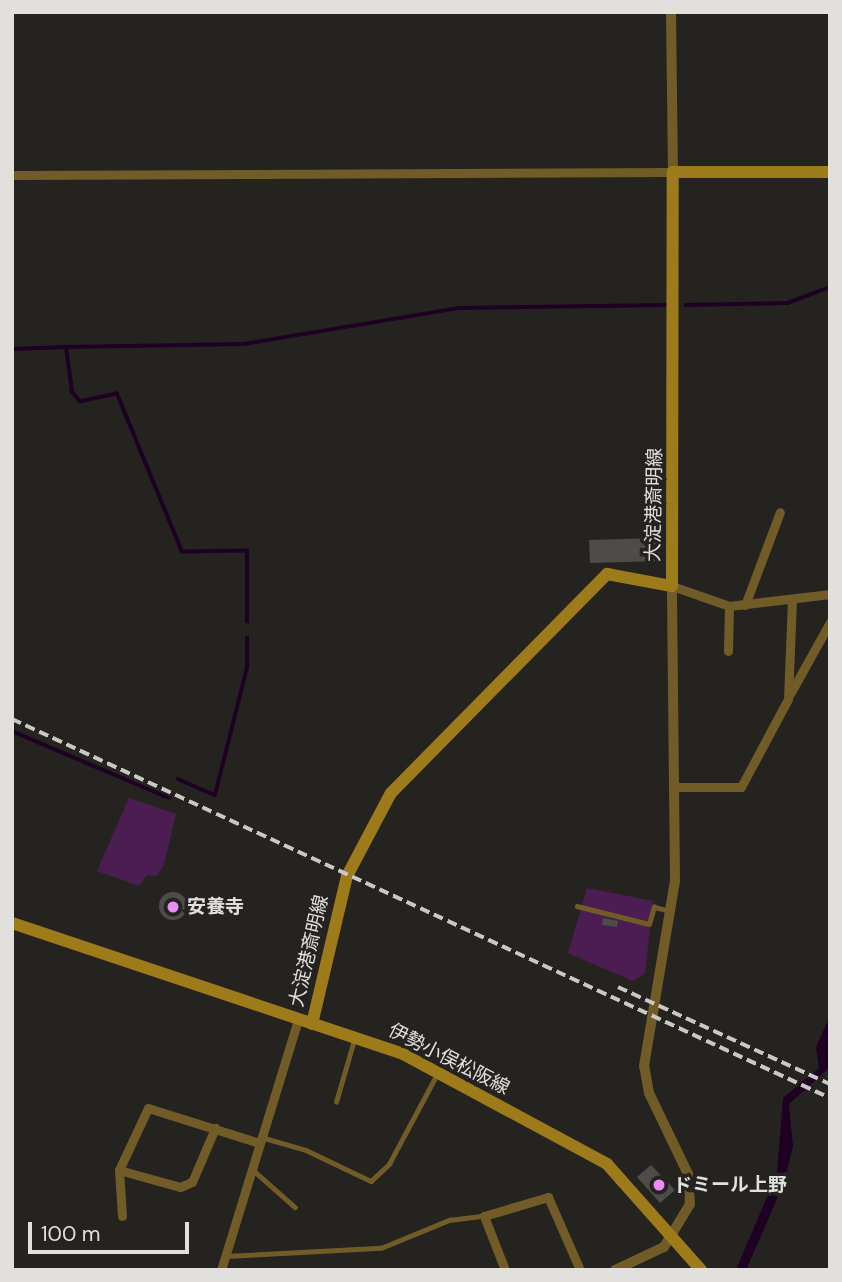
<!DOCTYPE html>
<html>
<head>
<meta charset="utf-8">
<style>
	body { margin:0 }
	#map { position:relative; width:842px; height:1282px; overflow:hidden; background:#252320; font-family:"DM Sans","Noto Sans JP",sans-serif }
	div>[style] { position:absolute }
	.green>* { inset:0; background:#4c1d53 }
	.water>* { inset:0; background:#1d0022 }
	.stream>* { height:3.5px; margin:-1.75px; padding:0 1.75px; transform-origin:1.75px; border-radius:1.75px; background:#1d0022 }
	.building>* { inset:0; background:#4e4c48 }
	.round { border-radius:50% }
	.service>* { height:4.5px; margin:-2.25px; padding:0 2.25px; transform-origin:2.25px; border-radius:2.25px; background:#715c28 }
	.minor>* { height:9px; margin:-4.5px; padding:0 4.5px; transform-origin:4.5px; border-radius:4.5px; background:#715c28 }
	.tertiary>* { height:10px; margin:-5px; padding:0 5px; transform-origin:5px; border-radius:5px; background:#715c28 }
	.secondary>* { height:12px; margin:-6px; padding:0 6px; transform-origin:6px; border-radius:6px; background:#9d7b1b }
	.rail>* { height:3.5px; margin-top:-1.75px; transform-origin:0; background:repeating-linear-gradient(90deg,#c9c8c5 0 10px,transparent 0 15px) }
	.dots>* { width:19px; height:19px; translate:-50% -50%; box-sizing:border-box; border:4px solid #252320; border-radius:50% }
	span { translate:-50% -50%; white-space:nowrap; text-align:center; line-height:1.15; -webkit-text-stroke:7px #252320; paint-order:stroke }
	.street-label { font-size:19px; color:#e1e0dd }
	.poi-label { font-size:19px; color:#e1e0dd; font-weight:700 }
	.left { translate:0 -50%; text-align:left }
	.frame { position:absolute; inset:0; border:14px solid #e1e0dd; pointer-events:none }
	.scale { position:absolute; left:28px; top:1222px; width:161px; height:32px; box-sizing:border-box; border:4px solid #e1e0dd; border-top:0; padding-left:9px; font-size:21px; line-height:24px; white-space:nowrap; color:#e1e0dd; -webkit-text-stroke:5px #252320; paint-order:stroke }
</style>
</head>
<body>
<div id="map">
	<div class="green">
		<div style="clip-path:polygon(129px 798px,176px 814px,164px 864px,157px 876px,147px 875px,139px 886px,97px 871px)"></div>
		<div style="clip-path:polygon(587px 888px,653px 901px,645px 973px,633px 981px,568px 953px)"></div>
	</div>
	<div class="water">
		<div style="clip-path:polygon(830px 1016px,828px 1069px,789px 1104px,793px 1146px,784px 1183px,746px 1270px,736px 1270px,777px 1173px,783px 1098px,819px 1068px,816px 1047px)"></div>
	</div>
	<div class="stream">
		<div style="left:686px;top:305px;width:102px;rotate:-1.1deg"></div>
		<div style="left:788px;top:303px;width:45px;rotate:-20.9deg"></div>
		<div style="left:12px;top:349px;width:54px;rotate:-2.1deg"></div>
		<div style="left:247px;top:622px;width:71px;rotate:-90deg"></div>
		<div style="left:247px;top:551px;width:65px;rotate:179.1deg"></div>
		<div style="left:182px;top:552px;width:171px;rotate:-112.4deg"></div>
		<div style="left:117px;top:394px;width:38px;rotate:168deg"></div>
		<div style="left:80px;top:402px;width:13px;rotate:-129deg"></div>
		<div style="left:72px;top:392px;width:45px;rotate:-97.6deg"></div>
		<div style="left:66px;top:347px;width:178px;rotate:-1deg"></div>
		<div style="left:244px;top:344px;width:217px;rotate:-9.5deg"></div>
		<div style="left:458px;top:308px;width:208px;rotate:-0.8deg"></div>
		<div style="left:12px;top:731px;width:171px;rotate:23.1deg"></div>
		<div style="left:178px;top:779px;width:40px;rotate:23.4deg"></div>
		<div style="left:215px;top:795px;width:131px;rotate:-75.9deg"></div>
		<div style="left:247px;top:668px;width:30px;rotate:-90deg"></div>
	</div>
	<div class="building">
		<div style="clip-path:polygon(659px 538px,660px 561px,590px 563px,589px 540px)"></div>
		<div class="round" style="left:159px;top:892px;width:28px;height:28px"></div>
		<div style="clip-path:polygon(603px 918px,618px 921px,617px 927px,602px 925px)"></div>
		<div style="clip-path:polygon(651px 1165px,675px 1190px,660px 1203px,637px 1177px)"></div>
	</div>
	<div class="service">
		<div style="left:577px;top:906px;width:74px;rotate:14deg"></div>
		<div style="left:649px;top:924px;width:18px;rotate:-74deg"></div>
		<div style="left:654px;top:907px;width:17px;rotate:13deg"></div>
		<div style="left:336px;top:1102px;width:65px;rotate:-73.8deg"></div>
		<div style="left:261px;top:1137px;width:47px;rotate:16.1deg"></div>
		<div style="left:306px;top:1150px;width:72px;rotate:25.5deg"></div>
		<div style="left:371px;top:1181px;width:25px;rotate:-43deg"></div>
		<div style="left:389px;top:1164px;width:102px;rotate:-61.9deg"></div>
		<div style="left:253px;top:1170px;width:56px;rotate:41.4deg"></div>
		<div style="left:226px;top:1256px;width:155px;rotate:-3deg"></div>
		<div style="left:381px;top:1248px;width:74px;rotate:-22.4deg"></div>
		<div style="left:449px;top:1220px;width:34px;rotate:-7deg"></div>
	</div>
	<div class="minor">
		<div style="left:12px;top:175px;width:661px;rotate:-0.26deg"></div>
		<div style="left:672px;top:586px;width:60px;rotate:19.3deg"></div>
		<div style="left:729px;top:606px;width:102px;rotate:-6.8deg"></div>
		<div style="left:745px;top:605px;width:99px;rotate:-69.4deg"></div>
		<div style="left:728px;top:651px;width:45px;rotate:-88.7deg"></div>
		<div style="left:790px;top:694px;width:82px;rotate:-60.9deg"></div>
		<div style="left:675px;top:787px;width:66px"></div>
		<div style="left:741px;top:787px;width:100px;rotate:-61.9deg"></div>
		<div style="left:788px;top:699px;width:99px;rotate:-87.7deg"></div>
		<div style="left:119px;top:1170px;width:63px;rotate:15.6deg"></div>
		<div style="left:180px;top:1187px;width:13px;rotate:-23deg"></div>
		<div style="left:192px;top:1182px;width:59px;rotate:-66.9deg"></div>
		<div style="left:122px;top:1216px;width:46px;rotate:-93.7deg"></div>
		<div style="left:119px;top:1170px;width:68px;rotate:-64.9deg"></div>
		<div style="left:148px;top:1108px;width:117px;rotate:17.4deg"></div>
		<div style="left:221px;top:1270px;width:262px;rotate:-72.9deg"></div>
		<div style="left:505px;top:1270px;width:58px;rotate:-111.3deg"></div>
		<div style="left:484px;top:1216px;width:67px;rotate:-16.5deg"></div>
		<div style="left:548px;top:1197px;width:80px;rotate:66.3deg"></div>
	</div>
	<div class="tertiary">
		<div style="left:671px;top:12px;width:160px;rotate:89.3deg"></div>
		<div style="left:615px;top:1270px;width:54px;rotate:-25.1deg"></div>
		<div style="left:664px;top:1247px;width:50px;rotate:-58.8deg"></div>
		<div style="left:690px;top:1204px;width:30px;rotate:-94deg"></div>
		<div style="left:688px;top:1174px;width:90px;rotate:-115.7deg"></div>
		<div style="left:649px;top:1093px;width:27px;rotate:-100deg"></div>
		<div style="left:644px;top:1066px;width:188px;rotate:-80.5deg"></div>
		<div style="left:675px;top:881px;width:295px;rotate:-90.6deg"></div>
	</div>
	<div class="secondary">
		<div style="left:12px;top:923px;width:412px;rotate:18.5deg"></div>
		<div style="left:403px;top:1054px;width:232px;rotate:28.3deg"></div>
		<div style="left:607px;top:1164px;width:142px;rotate:48.4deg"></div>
		<div style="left:312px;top:1024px;width:152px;rotate:-76.7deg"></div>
		<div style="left:347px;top:876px;width:94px;rotate:-62.1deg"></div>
		<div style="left:391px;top:793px;width:308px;rotate:-45.4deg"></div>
		<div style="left:607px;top:574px;width:66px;rotate:10.5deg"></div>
		<div style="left:672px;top:586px;width:414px;rotate:-89.9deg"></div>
		<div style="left:673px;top:172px;width:157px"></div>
	</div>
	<div class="rail">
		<div style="left:12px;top:719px;width:902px;rotate:24.86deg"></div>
		<div style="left:618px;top:987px;width:233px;rotate:24.6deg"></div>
	</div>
	<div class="dots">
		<div style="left:173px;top:907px;background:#ec8cfb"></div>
		<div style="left:659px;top:1185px;background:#ec8cfb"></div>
	</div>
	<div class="street-label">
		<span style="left:654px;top:505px;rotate:-89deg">大淀港斎明線</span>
		<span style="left:309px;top:951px;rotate:-77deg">大淀港斎明線</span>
		<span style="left:449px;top:1059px;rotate:27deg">伊勢小俣松阪線</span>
	</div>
	<div class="poi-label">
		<span class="left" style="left:187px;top:907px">安養寺</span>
		<span class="left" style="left:673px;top:1185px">ドミール上野</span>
	</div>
	<div class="frame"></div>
	<div class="scale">100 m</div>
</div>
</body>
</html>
